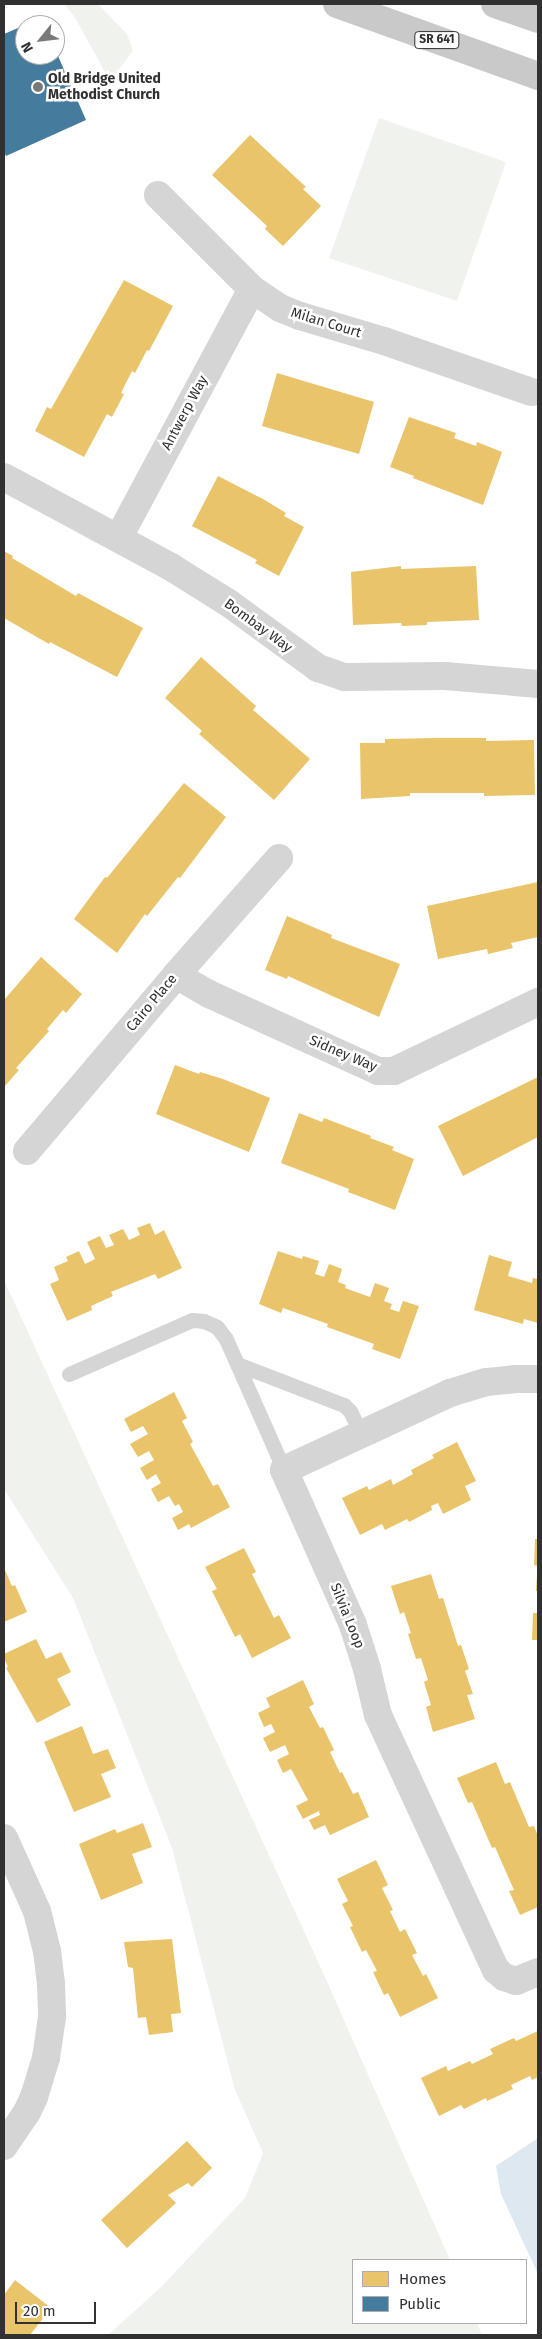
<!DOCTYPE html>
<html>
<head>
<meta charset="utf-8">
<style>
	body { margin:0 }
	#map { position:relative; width:542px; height:2339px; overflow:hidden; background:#fff; font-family:"Fira Sans",sans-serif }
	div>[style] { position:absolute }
	.green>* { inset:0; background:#f0f3ed }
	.water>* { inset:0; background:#dee8f0 }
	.homes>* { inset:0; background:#e9c46a }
	.public>* { inset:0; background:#457b9d }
	.lane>* { height:15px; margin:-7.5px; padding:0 7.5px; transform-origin:7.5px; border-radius:7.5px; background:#d5d5d5 }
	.street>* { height:28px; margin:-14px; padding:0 14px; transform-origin:14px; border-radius:14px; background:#d5d5d5 }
	.primary>* { height:28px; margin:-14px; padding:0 14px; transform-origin:14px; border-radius:14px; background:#c9c9c9 }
	.dots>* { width:14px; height:14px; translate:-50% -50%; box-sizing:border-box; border:2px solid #fff; border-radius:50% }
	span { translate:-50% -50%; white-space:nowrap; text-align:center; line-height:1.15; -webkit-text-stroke:5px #fff; paint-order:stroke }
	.shield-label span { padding:1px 4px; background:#fff; border:1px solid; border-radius:4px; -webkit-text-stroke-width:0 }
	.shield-label { font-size:12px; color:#313131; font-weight:700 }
	.poi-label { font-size:14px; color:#313131; font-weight:700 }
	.left { translate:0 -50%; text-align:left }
	.street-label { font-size:14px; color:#313131 }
	.frame { position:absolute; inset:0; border:5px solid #313131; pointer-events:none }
	.legend { position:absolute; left:352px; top:2259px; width:175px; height:65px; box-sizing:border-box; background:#fff; border:1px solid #adadad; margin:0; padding:6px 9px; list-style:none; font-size:15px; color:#313131 }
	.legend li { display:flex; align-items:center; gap:10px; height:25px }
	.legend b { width:25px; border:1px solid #adadad }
	.north { position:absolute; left:15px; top:15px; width:50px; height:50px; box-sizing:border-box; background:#fff; border:1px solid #adadad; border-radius:50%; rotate:241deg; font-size:14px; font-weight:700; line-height:20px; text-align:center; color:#313131 }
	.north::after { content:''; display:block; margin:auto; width:18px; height:22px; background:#797979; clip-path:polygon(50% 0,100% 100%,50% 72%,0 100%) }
	.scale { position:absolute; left:15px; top:2302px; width:81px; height:22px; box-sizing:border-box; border:2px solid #313131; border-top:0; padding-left:6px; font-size:15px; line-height:18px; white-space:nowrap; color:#313131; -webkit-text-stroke:4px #fff; paint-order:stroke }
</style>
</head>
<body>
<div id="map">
	<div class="green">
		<div style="clip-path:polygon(64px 4px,98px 4px,127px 34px,133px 51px,110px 81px,74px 16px)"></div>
		<div style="clip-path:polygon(379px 118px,506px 162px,457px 301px,329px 258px)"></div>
		<div style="clip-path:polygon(4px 1280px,321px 1968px,450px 2260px,353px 2260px,353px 2323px,477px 2323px,482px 2335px,108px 2335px,160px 2288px,245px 2198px,263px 2153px,235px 2090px,172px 1848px,73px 1598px,4px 1489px)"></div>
	</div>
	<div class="water">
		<div style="clip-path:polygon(538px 2138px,538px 2274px,501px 2194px,496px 2166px)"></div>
	</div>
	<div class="homes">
		<div style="clip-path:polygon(250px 135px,306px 187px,303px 189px,321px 206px,283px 246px,265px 229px,267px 226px,212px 175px)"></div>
		<div style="clip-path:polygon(124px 280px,173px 306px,149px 351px,147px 350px,135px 373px,132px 371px,121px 393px,124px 394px,112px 417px,107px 414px,84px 457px,35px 431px,47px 407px,51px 409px)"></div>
		<div style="clip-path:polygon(277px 373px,374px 402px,359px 454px,262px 426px)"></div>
		<div style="clip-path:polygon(409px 417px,456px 433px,454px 438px,476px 446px,477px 442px,502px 452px,483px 505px,413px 478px,414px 476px,390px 467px)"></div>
		<div style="clip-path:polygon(218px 476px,263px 499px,286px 513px,284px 516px,304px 527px,279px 576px,255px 563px,257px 560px,192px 526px)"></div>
		<div style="clip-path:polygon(4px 551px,13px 556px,12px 558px,76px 596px,78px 593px,143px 628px,117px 677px,50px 642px,49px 644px,4px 618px)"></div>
		<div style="clip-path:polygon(401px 566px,401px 569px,476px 566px,479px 620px,427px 622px,427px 625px,402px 626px,401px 623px,353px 625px,351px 572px)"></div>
		<div style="clip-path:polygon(201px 657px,256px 706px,253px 710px,310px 759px,274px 800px,199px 734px,202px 731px,165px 698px)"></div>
		<div style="clip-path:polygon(435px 738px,486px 738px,486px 741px,534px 740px,535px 795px,484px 796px,484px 793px,410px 793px,410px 796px,361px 799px,360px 743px,385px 743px,385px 739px)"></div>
		<div style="clip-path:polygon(184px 783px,226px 817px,180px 878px,178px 877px,147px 916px,145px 914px,117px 953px,74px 919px,105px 877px,107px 878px)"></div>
		<div style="clip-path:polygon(538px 882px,538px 937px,511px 943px,513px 948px,488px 954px,487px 949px,438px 959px,427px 906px)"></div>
		<div style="clip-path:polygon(287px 916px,332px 935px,331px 938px,400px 964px,379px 1017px,288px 976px,287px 979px,265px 970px)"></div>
		<div style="clip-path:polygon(41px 957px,82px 994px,66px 1013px,63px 1010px,47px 1029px,49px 1031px,16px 1068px,19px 1070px,4px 1087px,4px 1000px)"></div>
		<div style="clip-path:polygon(175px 1065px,199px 1074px,200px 1072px,223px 1079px,270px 1098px,249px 1152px,156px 1114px)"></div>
		<div style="clip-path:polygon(538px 1077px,538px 1137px,463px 1176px,438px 1126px)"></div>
		<div style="clip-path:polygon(299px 1113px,322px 1122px,324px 1118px,371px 1136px,370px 1138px,394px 1147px,392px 1150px,414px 1159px,395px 1210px,348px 1192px,349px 1189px,281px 1163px)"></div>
		<div style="clip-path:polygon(150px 1223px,155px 1235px,164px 1230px,182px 1268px,158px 1279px,155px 1274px,111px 1292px,113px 1296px,91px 1306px,92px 1310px,67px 1321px,50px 1284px,59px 1280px,54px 1267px,68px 1261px,66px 1257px,79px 1251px,85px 1264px,95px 1259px,87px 1242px,100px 1236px,106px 1248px,114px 1245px,109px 1235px,123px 1229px,129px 1240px,140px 1235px,137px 1228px)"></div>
		<div style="clip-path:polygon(278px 1251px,302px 1259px,303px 1256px,319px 1261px,315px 1274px,324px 1277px,329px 1264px,342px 1269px,338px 1282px,346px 1285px,345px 1288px,370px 1297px,375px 1283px,389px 1288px,384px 1301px,392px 1304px,390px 1309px,399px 1312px,403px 1301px,419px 1306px,400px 1359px,372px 1349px,374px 1344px,327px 1327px,328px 1324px,283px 1308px,281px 1313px,259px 1304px)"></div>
		<div style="clip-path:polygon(489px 1255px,512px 1262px,508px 1276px,532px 1283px,533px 1278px,538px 1279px,538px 1323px,524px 1319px,523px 1324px,474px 1310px)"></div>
		<div style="clip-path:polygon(174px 1392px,187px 1418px,182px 1421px,193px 1442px,190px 1444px,213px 1486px,218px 1484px,230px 1507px,191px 1528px,189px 1524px,178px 1530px,172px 1518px,183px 1512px,179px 1504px,175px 1506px,169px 1496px,158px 1502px,151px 1489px,161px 1483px,156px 1474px,147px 1480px,140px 1468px,154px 1460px,149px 1451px,138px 1457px,130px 1444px,148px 1434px,143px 1426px,131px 1432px,124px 1419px)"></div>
		<div style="clip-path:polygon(457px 1442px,476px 1481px,465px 1486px,471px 1500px,443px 1514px,438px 1503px,431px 1506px,432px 1510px,409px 1522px,407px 1519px,385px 1530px,382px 1524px,360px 1535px,342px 1498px,367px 1486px,369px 1490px,391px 1479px,393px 1485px,413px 1474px,411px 1470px,434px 1458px,432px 1455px)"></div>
		<div style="clip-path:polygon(535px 1539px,538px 1539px,538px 1566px,534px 1565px)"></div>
		<div style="clip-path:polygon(244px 1548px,256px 1572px,252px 1574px,274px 1618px,279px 1615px,291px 1638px,252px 1658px,240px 1634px,235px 1637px,212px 1591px,217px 1589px,205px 1567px)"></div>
		<div style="clip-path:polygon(4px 1568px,12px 1586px,15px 1585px,27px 1612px,4px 1622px)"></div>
		<div style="clip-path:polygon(431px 1574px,439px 1599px,443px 1598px,458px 1646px,461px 1645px,469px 1669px,465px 1671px,473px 1694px,467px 1695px,475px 1719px,433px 1732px,426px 1707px,431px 1705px,424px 1682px,428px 1680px,421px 1658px,416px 1659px,408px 1634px,411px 1633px,404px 1612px,400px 1614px,391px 1586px)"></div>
		<div style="clip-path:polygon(537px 1575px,538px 1575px,538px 1591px,536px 1591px)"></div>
		<div style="clip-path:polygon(533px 1613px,538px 1613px,538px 1640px,532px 1640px)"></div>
		<div style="clip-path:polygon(36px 1639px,46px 1659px,61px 1652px,71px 1672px,57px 1679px,71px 1705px,37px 1723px,6px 1668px,8px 1667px,4px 1658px,4px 1654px)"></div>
		<div style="clip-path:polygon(303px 1680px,314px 1704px,309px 1707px,320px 1728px,323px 1727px,334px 1750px,330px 1752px,340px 1773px,342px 1772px,353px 1794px,358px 1792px,369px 1817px,330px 1835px,325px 1825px,314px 1830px,309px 1820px,320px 1815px,319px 1811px,303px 1819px,296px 1806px,308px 1800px,291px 1769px,283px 1773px,277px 1760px,289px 1754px,285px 1745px,270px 1752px,263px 1738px,275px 1732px,271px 1724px,264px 1727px,258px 1713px,270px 1707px,266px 1698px)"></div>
		<div style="clip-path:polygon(82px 1726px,93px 1754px,108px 1749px,116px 1768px,101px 1774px,111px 1797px,74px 1812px,44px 1742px)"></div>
		<div style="clip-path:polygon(496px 1762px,505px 1784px,510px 1782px,529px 1827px,534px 1826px,538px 1836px,538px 1907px,520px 1915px,509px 1891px,514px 1890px,495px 1847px,492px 1848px,472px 1802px,468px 1803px,457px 1778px)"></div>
		<div style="clip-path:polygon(143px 1823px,152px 1847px,132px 1854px,143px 1883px,101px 1900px,79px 1844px,115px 1829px,117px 1833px)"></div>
		<div style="clip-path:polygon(376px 1860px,388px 1885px,382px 1888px,393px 1910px,390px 1911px,400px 1932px,405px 1929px,417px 1953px,412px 1955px,423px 1976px,426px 1974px,438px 1998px,400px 2017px,388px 1993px,384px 1995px,373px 1972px,377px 1971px,366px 1950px,362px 1952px,350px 1927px,353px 1926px,342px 1904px,348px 1901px,337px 1879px)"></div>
		<div style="clip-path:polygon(172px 1939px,181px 2013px,171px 2014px,173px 2032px,149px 2035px,146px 2017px,138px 2018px,133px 1968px,128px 1967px,124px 1942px)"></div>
		<div style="clip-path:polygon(538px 2031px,538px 2077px,532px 2080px,530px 2076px,511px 2085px,513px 2089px,487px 2101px,486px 2098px,464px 2109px,461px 2105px,439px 2116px,421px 2078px,446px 2066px,448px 2071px,470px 2061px,472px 2064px,493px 2054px,490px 2049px,514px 2038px,516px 2041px)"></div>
		<div style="clip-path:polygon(187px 2141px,212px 2168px,192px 2187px,188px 2183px,168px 2195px,176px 2203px,127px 2248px,101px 2220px)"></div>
		<div style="clip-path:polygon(15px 2280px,51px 2308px,30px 2335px,4px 2335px,4px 2295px)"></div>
	</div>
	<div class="public">
		<div style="clip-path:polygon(41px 18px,45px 25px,25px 25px,25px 55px,55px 55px,55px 49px,86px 120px,6px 156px,4px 152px,4px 34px)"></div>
	</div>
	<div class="lane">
		<div style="left:237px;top:1364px;width:115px;rotate:21deg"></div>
		<div style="left:344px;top:1405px;width:8px;rotate:45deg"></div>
		<div style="left:350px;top:1411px;width:25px;rotate:64deg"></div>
		<div style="left:69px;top:1374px;width:134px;rotate:-23.7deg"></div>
		<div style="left:192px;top:1320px;width:12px;rotate:5deg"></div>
		<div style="left:204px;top:1321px;width:14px;rotate:25deg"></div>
		<div style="left:217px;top:1327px;width:15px;rotate:53deg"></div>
		<div style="left:226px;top:1339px;width:143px;rotate:66.1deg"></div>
	</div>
	<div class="street">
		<div style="left:158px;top:195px;width:133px;rotate:45deg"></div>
		<div style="left:252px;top:289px;width:34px;rotate:34deg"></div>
		<div style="left:280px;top:308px;width:22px;rotate:22deg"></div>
		<div style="left:300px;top:316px;width:88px;rotate:16.6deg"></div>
		<div style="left:384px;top:341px;width:156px;rotate:19.1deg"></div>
		<div style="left:4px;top:477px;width:190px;rotate:28.3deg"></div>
		<div style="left:171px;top:567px;width:70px;rotate:32.1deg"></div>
		<div style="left:230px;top:604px;width:109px;rotate:36deg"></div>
		<div style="left:318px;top:668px;width:28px;rotate:19deg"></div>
		<div style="left:344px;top:677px;width:101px;rotate:-0.6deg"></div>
		<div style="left:445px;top:676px;width:93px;rotate:4.9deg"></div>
		<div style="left:119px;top:537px;width:281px;rotate:-61.8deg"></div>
		<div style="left:176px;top:975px;width:38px;rotate:30deg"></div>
		<div style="left:209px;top:994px;width:186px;rotate:24.5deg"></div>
		<div style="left:378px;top:1071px;width:16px"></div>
		<div style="left:394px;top:1071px;width:160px;rotate:-25.6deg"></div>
		<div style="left:27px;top:1151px;width:231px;rotate:-49.7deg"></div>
		<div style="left:176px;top:975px;width:156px;rotate:-48.6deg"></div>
		<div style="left:538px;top:1379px;width:22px;rotate:180deg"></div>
		<div style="left:516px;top:1379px;width:30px;rotate:174deg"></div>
		<div style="left:486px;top:1382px;width:38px;rotate:163deg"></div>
		<div style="left:450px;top:1393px;width:183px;rotate:155.1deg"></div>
		<div style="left:284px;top:1470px;width:170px;rotate:66deg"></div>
		<div style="left:353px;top:1625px;width:46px;rotate:72.3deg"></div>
		<div style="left:367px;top:1669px;width:47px;rotate:76.6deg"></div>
		<div style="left:378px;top:1715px;width:281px;rotate:65.2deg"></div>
		<div style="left:496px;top:1970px;width:11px;rotate:41deg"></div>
		<div style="left:504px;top:1977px;width:13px;rotate:18deg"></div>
		<div style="left:516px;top:1981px;width:24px;rotate:-22deg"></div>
		<div style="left:4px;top:1838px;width:80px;rotate:65.7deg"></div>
		<div style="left:37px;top:1911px;width:41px;rotate:76deg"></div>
		<div style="left:47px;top:1951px;width:33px;rotate:83deg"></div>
		<div style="left:51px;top:1984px;width:33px;rotate:88deg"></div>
		<div style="left:52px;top:2017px;width:41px;rotate:98.3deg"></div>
		<div style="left:46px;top:2058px;width:41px;rotate:107.1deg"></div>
		<div style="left:34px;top:2097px;width:17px;rotate:115deg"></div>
		<div style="left:27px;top:2112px;width:41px;rotate:124.1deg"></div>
	</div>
	<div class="primary">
		<div style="left:337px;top:4px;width:214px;rotate:19.7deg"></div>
		<div style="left:495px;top:4px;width:46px;rotate:19.2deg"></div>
	</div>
	<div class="dots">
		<div style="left:38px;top:87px;background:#797979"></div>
	</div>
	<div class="shield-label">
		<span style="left:437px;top:40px">SR 641</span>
	</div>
	<div class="poi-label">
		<span class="left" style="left:48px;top:87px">Old Bridge United<br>Methodist Church</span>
	</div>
	<div class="street-label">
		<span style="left:326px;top:323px;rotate:17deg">Milan Court</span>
		<span style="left:185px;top:413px;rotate:-62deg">Antwerp Way</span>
		<span style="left:258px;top:626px;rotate:36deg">Bombay Way</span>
		<span style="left:152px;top:1003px;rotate:-50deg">Cairo Place</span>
		<span style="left:343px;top:1054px;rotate:23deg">Sidney Way</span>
		<span style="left:347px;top:1616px;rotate:68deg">Silvia Loop</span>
	</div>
	<div class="frame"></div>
	<ul class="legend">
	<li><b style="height:14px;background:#e9c46a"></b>Homes</li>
	<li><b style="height:14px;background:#457b9d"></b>Public</li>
	</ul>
	<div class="north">N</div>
	<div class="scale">20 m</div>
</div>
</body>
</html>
